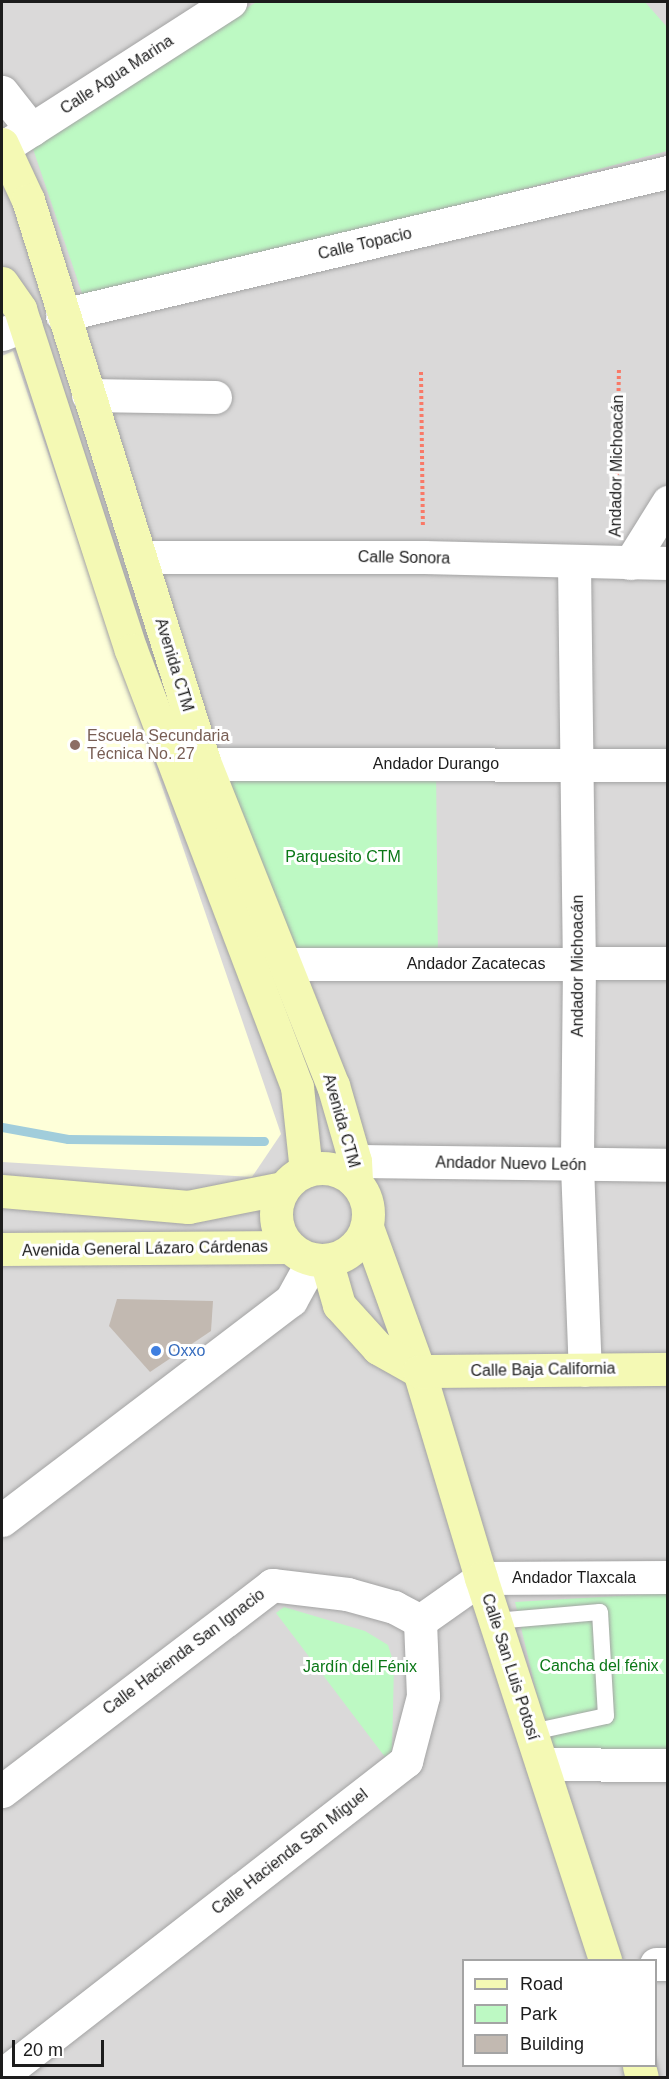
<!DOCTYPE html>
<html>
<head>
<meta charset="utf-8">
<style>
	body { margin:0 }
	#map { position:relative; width:669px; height:2079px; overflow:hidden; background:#edeae1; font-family:Helvetica,sans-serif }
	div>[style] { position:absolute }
	.residential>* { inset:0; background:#dad9d9 }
	.education>* { inset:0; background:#feffd9 }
	.park>* { inset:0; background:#bdf9c3 }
	.stream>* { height:9px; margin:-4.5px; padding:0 4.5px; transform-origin:4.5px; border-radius:4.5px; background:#a1cddb }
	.building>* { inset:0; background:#c2b9b1 }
	.path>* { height:4px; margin-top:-2px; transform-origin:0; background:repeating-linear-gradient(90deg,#f97967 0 3px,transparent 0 6px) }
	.roads { filter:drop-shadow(0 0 2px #a3a3a3) drop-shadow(0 0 2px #a3a3a3) }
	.lane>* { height:16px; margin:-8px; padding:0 8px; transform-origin:8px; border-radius:8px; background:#fff }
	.street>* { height:33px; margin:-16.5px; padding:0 16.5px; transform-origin:16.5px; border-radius:16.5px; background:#fff }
	.secondary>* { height:33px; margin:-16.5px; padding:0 16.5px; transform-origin:16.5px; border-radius:16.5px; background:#f4f9b4 }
	.secondary>.ring { margin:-16.5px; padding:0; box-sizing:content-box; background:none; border:33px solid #f4f9b4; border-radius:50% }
	.dots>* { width:16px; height:16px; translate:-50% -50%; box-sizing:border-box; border:3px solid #fff; border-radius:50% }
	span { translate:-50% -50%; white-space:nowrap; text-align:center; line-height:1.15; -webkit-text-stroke:6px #fff; paint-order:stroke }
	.street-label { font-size:16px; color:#1c1c1c }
	.education-label { font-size:16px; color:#785e54 }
	.left { translate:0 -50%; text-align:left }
	.park-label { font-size:16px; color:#0b7817 }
	.shop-label { font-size:16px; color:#366cbe }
	.frame { position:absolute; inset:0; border:3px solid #1c1c1c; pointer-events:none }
	.legend { position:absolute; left:462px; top:1959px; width:195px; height:108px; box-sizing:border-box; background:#fff; border:2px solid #a4a4a4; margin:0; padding:8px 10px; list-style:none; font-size:18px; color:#1c1c1c }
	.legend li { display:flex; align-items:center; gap:12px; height:30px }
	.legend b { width:30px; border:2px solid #a4a4a4 }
	.scale { position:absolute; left:12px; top:2040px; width:92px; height:27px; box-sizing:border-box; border:3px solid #1c1c1c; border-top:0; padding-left:8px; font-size:18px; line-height:21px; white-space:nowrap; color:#1c1c1c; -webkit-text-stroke:4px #fff; paint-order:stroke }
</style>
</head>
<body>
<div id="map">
	<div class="residential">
		<div style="clip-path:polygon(evenodd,2px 2px,667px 2px,667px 2077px,2px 2078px,2px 2px,464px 1960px,656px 1960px,656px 2066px,464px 2066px,464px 1960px)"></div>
	</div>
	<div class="education">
		<div style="clip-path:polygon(13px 351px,281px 1134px,252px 1177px,2px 1162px,2px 356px)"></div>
	</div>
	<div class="park">
		<div style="clip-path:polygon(257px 2px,645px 2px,667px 27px,667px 151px,86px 305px,29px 137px)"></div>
		<div style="clip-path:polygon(205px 764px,436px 764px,438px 963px,285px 964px)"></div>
		<div style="clip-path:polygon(667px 1593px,667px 1755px,551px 1754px,515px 1602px)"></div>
		<div style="clip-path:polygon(284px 1607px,365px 1631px,388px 1645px,394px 1664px,392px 1751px,385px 1757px,276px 1613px)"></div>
	</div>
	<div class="stream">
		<div style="left:2px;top:1127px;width:67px;rotate:10.3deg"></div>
		<div style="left:68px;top:1139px;width:196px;rotate:0.6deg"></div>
	</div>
	<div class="building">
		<div style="clip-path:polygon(117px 1299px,213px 1301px,211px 1331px,150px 1372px,109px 1326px)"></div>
	</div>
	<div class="path">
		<div style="left:421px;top:372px;width:154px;rotate:89.3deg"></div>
		<div style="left:616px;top:523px;width:153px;rotate:-88.9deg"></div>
	</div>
	<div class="roads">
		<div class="lane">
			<div style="left:495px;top:1621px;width:105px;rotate:-4.9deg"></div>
			<div style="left:600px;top:1612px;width:104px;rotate:86.7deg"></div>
			<div style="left:606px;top:1716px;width:76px;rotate:167.8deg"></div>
		</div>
		<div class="street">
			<div style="left:2px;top:92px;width:48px;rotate:51.7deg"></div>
			<div style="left:4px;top:147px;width:269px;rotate:-32.7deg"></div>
			<div style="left:62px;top:315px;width:623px;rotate:-13.28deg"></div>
			<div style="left:2px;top:334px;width:25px;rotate:-21deg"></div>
			<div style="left:88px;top:395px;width:127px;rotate:0.9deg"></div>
			<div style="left:140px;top:557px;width:284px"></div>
			<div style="left:424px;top:557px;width:244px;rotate:1.4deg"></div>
			<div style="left:574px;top:563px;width:401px;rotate:89.3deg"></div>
			<div style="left:579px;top:964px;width:202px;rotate:90.6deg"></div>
			<div style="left:577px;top:1166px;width:204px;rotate:87.8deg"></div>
			<div style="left:630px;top:563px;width:72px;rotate:-58.1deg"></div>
			<div style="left:205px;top:764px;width:463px;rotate:0.1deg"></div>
			<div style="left:285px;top:964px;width:383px;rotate:-0.1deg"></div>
			<div style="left:355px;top:1161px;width:313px;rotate:0.7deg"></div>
			<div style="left:2px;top:1520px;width:363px;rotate:-37.3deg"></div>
			<div style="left:291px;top:1300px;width:46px;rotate:-61.2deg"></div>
			<div style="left:420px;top:1621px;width:75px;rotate:-35.2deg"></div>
			<div style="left:481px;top:1578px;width:187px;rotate:-0.3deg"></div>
			<div style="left:542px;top:1764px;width:126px;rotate:0.5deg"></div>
			<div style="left:2px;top:1791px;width:340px;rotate:-37.3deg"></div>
			<div style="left:272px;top:1585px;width:76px;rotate:6.8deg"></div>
			<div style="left:347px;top:1594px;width:49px;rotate:15.5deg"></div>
			<div style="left:394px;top:1607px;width:30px;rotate:28deg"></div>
			<div style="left:656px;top:1964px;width:12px"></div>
			<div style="left:2px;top:2075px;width:512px;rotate:-37.86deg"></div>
			<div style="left:406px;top:1761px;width:67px;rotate:-75.3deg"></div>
			<div style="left:423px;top:1696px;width:75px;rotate:-92.3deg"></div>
		</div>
		<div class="secondary">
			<div style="left:2px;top:144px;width:62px;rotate:65.1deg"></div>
			<div style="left:28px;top:200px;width:591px;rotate:72.58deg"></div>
			<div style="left:205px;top:764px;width:346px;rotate:68.3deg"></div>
			<div style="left:333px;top:1085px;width:79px;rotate:73.9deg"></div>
			<div style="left:355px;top:1161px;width:22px;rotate:87deg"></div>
			<div style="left:2px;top:283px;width:32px;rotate:55deg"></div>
			<div style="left:20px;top:309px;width:359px;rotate:72deg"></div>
			<div style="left:131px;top:650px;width:467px;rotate:69.2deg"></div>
			<div style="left:297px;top:1087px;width:84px;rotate:83.9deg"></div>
			<div class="ring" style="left:276px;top:1168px;width:59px;height:59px"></div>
			<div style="left:2px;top:1191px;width:187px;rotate:4.9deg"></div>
			<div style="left:188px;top:1207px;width:97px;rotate:-11.3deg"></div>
			<div style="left:367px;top:1227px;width:153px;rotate:70.1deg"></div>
			<div style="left:419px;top:1371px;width:216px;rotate:73.3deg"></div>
			<div style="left:481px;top:1578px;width:402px;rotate:72deg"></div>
			<div style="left:2px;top:1249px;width:287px;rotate:-0.4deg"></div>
			<div style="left:326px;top:1260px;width:47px;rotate:73.9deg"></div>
			<div style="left:339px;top:1305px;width:58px;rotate:47.8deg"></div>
			<div style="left:378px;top:1348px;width:47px;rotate:29.3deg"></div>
			<div style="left:419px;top:1371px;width:249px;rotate:-0.5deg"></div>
			<div style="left:639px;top:2066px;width:12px;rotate:76deg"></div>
		</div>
	</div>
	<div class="dots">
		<div style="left:75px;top:745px;background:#8d6e63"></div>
		<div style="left:156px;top:1351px;background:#3f7fe0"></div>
	</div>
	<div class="street-label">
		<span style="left:117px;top:75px;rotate:-33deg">Calle Agua Marina</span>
		<span style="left:365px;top:244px;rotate:-13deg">Calle Topacio</span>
		<span style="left:617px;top:466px;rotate:-89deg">Andador Michoacán</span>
		<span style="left:404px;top:558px;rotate:1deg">Calle Sonora</span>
		<span style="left:174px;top:665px;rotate:73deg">Avenida CTM</span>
		<span style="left:436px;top:764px">Andador Durango</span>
		<span style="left:476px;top:964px">Andador Zacatecas</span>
		<span style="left:578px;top:966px;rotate:-90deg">Andador Michoacán</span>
		<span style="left:341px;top:1121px;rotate:74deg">Avenida CTM</span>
		<span style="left:511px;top:1164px;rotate:1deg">Andador Nuevo León</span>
		<span style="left:145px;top:1249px;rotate:-1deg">Avenida General Lázaro Cárdenas</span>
		<span style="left:543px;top:1370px;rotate:-1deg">Calle Baja California</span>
		<span style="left:574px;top:1578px">Andador Tlaxcala</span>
		<span style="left:184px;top:1652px;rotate:-37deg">Calle Hacienda San Ignacio</span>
		<span style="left:510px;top:1667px;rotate:72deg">Calle San Luis Potosí</span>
		<span style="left:290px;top:1852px;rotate:-38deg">Calle Hacienda San Miguel</span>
	</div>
	<div class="education-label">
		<span class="left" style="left:87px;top:745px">Escuela Secundaria<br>Técnica No. 27</span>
	</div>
	<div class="park-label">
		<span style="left:343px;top:857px">Parquesito CTM</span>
		<span style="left:599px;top:1666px">Cancha del fénix</span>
		<span style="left:360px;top:1667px">Jardín del Fénix</span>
	</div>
	<div class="shop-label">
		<span class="left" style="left:168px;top:1351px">Oxxo</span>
	</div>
	<div class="frame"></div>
	<ul class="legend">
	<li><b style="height:8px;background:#f4f9b4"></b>Road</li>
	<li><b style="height:16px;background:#bdf9c3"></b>Park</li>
	<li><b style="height:16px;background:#c2b9b1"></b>Building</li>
	</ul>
	<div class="scale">20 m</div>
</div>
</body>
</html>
